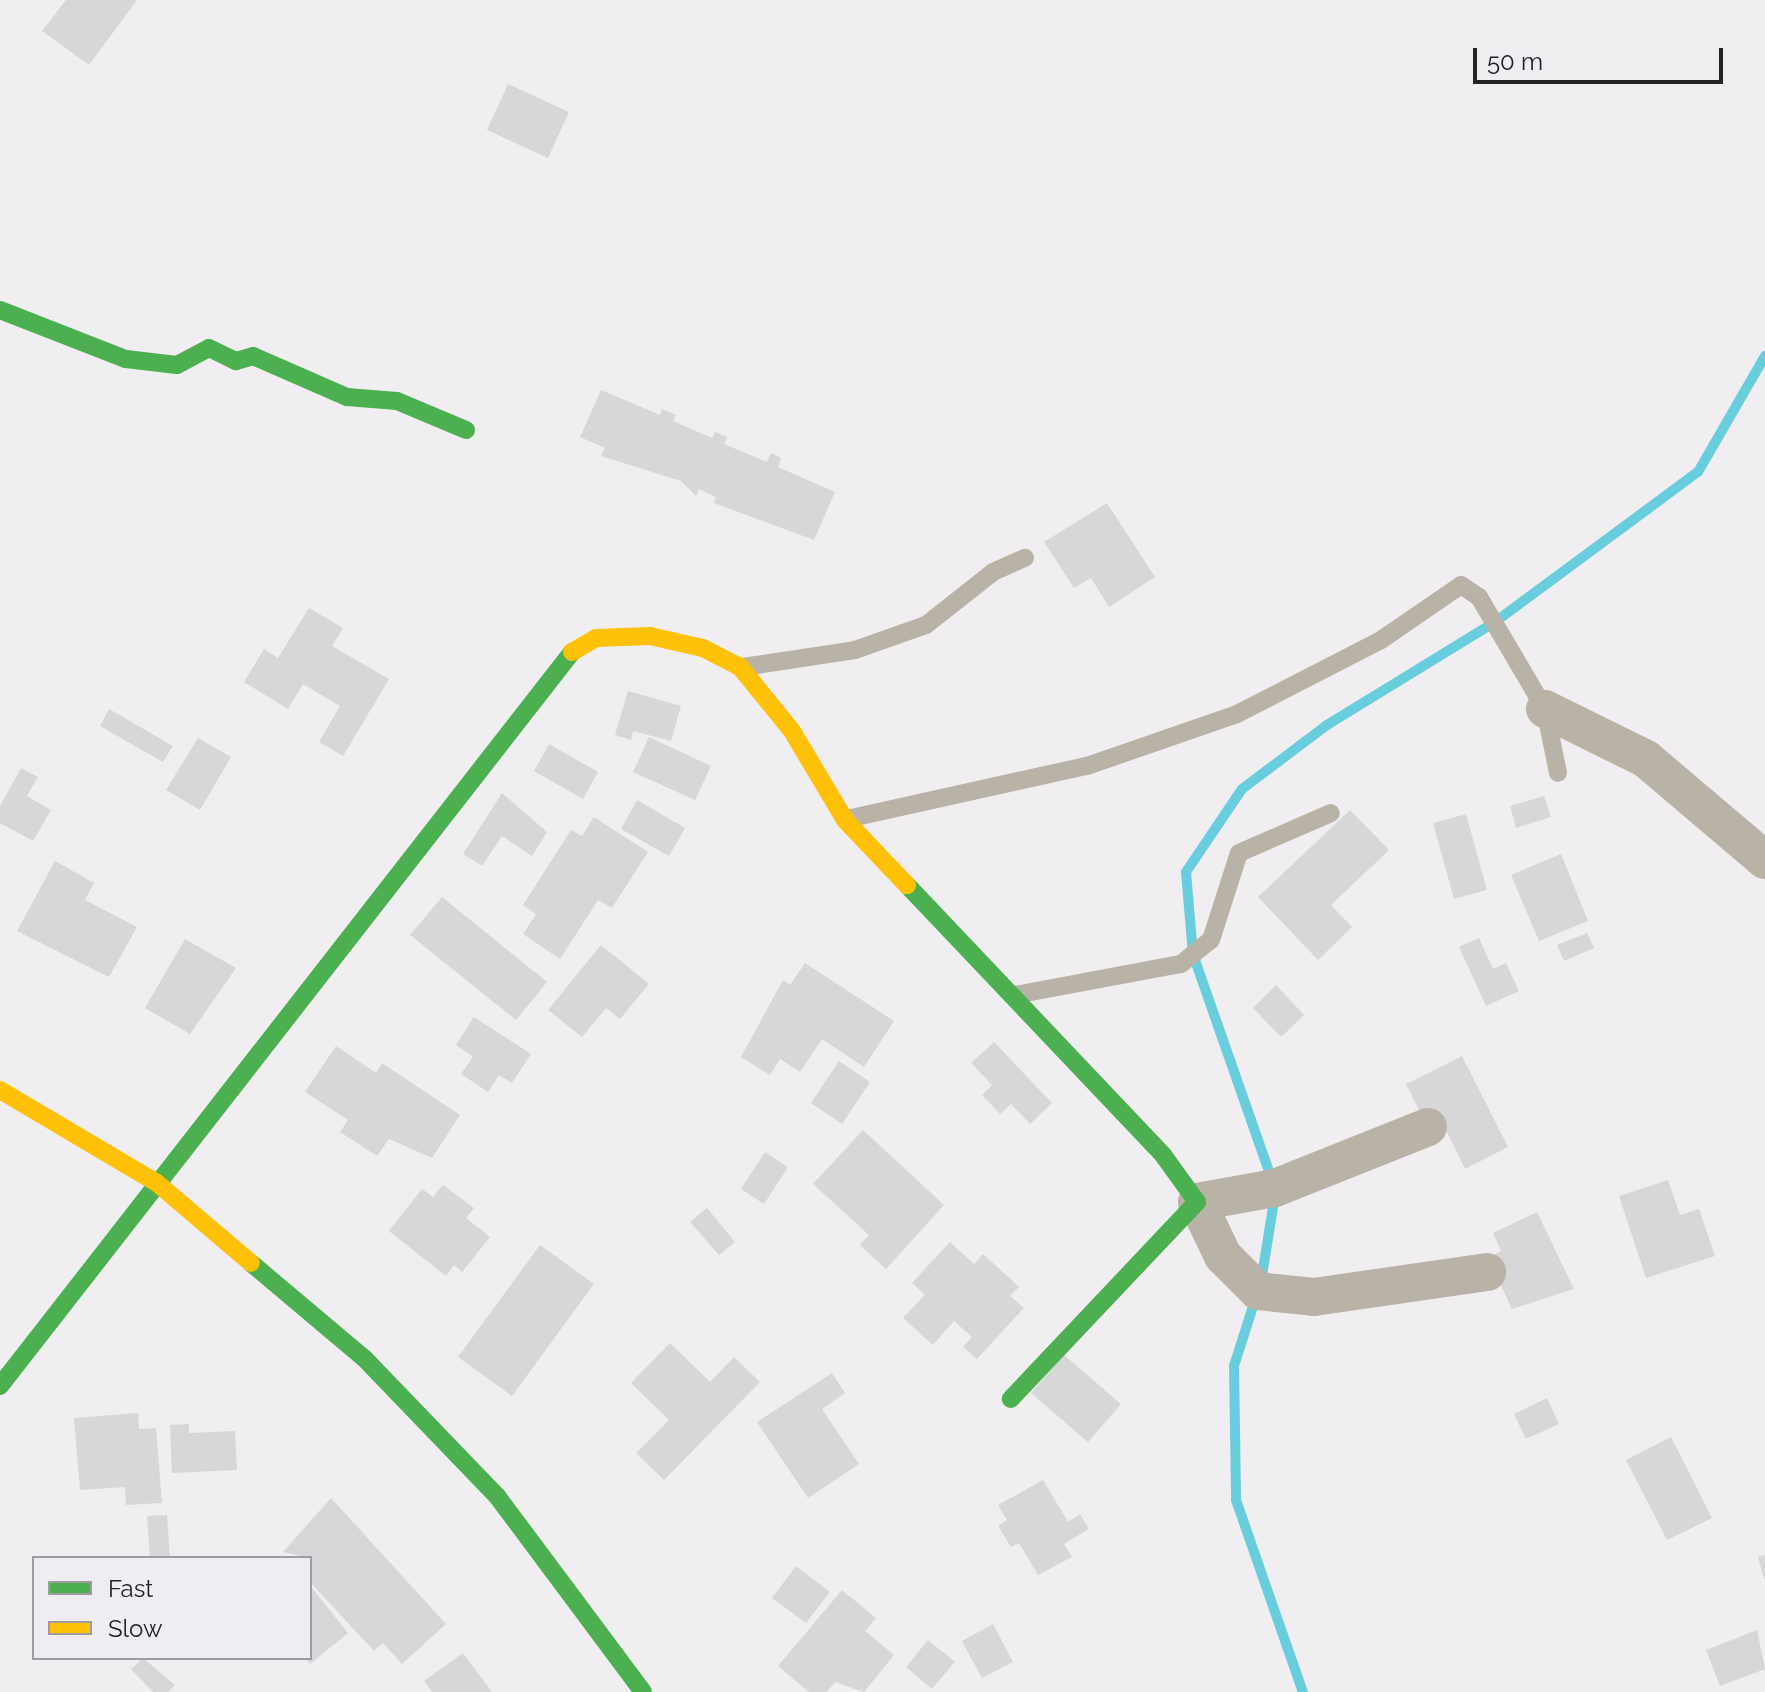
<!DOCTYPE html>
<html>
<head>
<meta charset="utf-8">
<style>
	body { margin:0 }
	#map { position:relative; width:1765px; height:1692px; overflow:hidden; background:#f0eef1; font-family:Raleway,sans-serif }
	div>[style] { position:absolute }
	.stream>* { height:10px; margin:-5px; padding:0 5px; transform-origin:5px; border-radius:5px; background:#68cedd }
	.building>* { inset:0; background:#d7d6d8 }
	.lane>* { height:18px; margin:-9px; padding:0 9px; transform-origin:9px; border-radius:9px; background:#b9b2a6 }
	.street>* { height:38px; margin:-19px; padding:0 19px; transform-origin:19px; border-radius:19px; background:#b9b2a6 }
	.fast>* { height:18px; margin:-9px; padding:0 9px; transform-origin:9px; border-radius:9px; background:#4caf50 }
	.slow>* { height:18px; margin:-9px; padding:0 9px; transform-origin:9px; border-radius:9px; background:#ffc107 }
	span { translate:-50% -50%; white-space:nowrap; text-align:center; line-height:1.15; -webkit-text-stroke:8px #f0edf2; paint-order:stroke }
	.legend { position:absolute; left:32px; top:1556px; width:280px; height:104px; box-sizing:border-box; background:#f0edf2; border:2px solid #9e9ca0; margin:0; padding:10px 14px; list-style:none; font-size:24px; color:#242324 }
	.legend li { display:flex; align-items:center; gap:16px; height:40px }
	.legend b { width:40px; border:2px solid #9e9ca0 }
	.scale { position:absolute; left:1473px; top:48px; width:250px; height:36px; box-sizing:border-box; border:4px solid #242324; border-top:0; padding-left:10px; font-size:24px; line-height:28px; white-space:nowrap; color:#242324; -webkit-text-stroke:6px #f0edf2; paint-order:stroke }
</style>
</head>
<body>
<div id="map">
	<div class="stream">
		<div style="left:1272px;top:1180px;width:239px;rotate:-109.3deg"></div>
		<div style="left:1193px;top:954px;width:82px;rotate:-94.9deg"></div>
		<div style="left:1186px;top:872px;width:100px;rotate:-56deg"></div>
		<div style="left:1242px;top:789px;width:106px;rotate:-37deg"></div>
		<div style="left:1327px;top:725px;width:197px;rotate:-31.5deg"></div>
		<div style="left:1495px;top:622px;width:252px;rotate:-36.5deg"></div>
		<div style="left:1698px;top:472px;width:134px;rotate:-60deg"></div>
		<div style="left:1261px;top:1282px;width:88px;rotate:-80.9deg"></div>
		<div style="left:1256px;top:1297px;width:72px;rotate:107.7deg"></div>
		<div style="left:1234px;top:1366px;width:134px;rotate:89.1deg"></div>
		<div style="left:1236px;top:1500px;width:203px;rotate:70.8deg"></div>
	</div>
	<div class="building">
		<div style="clip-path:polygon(66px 0,137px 0,89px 65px,42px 31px)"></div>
		<div style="clip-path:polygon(508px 84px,569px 112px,548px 158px,487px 130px)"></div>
		<div style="clip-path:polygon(601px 390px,660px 415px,662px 409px,676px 415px,673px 421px,712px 438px,715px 432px,727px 437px,724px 444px,767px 462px,771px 453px,781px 458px,778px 467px,835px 492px,814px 540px,714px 503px,716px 497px,699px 489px,696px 496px,681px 481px,601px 456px,605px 448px,580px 437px)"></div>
		<div style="clip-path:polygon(1107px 503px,1155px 577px,1109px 607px,1091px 578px,1074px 588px,1044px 542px)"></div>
		<div style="clip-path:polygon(309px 608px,343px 628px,332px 646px,389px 679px,343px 756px,319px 742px,340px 706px,303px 684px,288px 709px,244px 682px,264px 649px,278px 658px)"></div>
		<div style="clip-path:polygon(628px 691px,681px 706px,671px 741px,633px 731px,631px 740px,615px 735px)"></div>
		<div style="clip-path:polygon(109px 709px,173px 746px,163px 762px,100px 726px)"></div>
		<div style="clip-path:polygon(649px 737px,711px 766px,695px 800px,633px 772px)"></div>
		<div style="clip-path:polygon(198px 738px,231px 757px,200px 810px,166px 790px)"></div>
		<div style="clip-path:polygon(549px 744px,598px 772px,583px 799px,534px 771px)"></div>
		<div style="clip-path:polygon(21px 768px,38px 777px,27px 796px,51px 810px,33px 841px,0 823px,0 806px)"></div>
		<div style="clip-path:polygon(502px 793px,547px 832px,532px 856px,502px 836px,482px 866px,463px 854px)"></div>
		<div style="clip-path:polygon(1544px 796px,1551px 817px,1516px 828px,1510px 806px)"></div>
		<div style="clip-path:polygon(637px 800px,685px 828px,669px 856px,621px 829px)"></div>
		<div style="clip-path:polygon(1350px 810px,1389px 850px,1331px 905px,1352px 927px,1318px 960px,1258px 897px)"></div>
		<div style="clip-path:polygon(1466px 814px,1487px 890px,1454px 899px,1433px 823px)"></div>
		<div style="clip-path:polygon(594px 817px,648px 852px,612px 908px,598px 900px,560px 959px,523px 934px,536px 914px,523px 905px,571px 830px,582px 836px)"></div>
		<div style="clip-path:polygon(1561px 854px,1588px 921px,1539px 941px,1511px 875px)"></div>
		<div style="clip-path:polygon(55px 861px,94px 883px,85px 900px,137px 927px,109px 977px,17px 931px)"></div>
		<div style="clip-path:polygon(442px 897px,547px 982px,516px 1020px,410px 935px)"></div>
		<div style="clip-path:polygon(1587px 933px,1594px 948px,1564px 961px,1557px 945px)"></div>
		<div style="clip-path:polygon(1479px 938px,1493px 969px,1506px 963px,1519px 991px,1486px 1006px,1459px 947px)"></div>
		<div style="clip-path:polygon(185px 939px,236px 968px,190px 1034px,145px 1008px)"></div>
		<div style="clip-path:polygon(601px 945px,649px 984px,620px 1019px,606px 1008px,582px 1037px,548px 1010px)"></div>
		<div style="clip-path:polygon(805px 963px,894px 1021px,864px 1067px,822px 1039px,800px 1072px,780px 1059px,770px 1075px,741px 1057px,783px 980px,790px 985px)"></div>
		<div style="clip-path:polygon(1276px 985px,1304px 1015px,1281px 1037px,1253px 1008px)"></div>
		<div style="clip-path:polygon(474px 1017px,531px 1054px,512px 1083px,499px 1075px,488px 1092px,461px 1074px,473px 1057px,456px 1045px)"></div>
		<div style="clip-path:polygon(994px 1042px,1052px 1103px,1030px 1124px,1011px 1104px,1000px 1114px,982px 1095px,992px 1085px,971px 1063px)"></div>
		<div style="clip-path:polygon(336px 1046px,376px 1073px,382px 1063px,460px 1115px,432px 1158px,389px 1139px,377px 1156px,340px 1132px,348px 1120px,305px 1092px)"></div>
		<div style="clip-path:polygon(1462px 1056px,1508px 1147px,1465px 1169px,1442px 1122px,1428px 1128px,1406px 1084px)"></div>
		<div style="clip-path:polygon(839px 1061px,870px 1082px,842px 1124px,811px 1103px)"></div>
		<div style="clip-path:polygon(863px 1130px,944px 1205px,886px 1269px,860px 1245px,869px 1235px,813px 1184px)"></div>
		<div style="clip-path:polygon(765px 1152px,788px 1167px,764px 1204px,741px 1189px)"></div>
		<div style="clip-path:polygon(1668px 1180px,1680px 1215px,1699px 1209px,1715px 1256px,1646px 1278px,1619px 1196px)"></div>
		<div style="clip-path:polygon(443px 1185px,474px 1208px,466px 1218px,490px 1237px,462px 1272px,454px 1265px,446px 1276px,389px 1231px,422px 1189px,433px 1197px)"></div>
		<div style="clip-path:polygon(707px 1208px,735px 1242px,719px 1255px,690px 1222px)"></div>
		<div style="clip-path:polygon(1537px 1212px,1574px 1289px,1512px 1309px,1488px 1258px,1501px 1251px,1493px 1233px)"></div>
		<div style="clip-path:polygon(950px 1242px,974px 1264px,983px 1254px,1019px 1287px,1010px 1296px,1024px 1308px,977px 1359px,963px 1347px,972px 1337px,954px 1321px,933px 1345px,903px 1318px,925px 1295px,912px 1283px)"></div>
		<div style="clip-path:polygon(540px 1245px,594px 1284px,512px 1396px,458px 1357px)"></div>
		<div style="clip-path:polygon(670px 1343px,710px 1382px,734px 1357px,760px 1382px,664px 1480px,636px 1453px,669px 1420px,631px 1383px)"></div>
		<div style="clip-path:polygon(1064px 1355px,1121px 1404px,1088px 1442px,1031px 1393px)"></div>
		<div style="clip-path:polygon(832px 1373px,845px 1393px,822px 1409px,859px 1464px,808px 1498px,757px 1422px)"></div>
		<div style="clip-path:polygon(1547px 1398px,1559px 1424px,1526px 1439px,1514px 1414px)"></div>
		<div style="clip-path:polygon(138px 1413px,139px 1429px,156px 1428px,162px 1503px,126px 1505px,125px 1487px,80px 1490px,74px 1418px)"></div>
		<div style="clip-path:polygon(189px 1424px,189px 1433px,235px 1431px,237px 1470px,172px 1473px,170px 1425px)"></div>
		<div style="clip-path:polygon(1671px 1437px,1712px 1518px,1667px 1540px,1626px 1460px)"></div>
		<div style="clip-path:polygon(1043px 1480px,1068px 1522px,1080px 1514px,1089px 1529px,1064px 1544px,1072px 1557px,1038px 1575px,1019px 1543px,1011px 1547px,998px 1526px,1007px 1520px,998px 1505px)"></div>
		<div style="clip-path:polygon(331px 1498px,446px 1624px,402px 1664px,383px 1643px,374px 1651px,310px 1582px,310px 1558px,283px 1552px)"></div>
		<div style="clip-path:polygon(167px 1515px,170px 1558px,150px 1558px,147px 1516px)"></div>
		<div style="clip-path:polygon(1765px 1555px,1765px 1579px,1764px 1579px,1758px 1557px)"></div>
		<div style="clip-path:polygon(796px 1566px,830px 1592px,806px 1623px,772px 1598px)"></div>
		<div style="clip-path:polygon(312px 1588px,348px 1633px,310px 1664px,305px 1658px)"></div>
		<div style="clip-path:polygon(842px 1590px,876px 1618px,865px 1631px,894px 1655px,864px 1692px,835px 1682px,827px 1692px,809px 1692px,778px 1666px)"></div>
		<div style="clip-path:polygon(993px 1624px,1013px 1662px,982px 1678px,962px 1641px)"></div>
		<div style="clip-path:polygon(1757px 1630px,1765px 1669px,1720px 1686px,1706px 1650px)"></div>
		<div style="clip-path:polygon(928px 1640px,955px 1662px,932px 1689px,906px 1667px)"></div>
		<div style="clip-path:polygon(463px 1653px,492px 1692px,432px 1692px,424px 1681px)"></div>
		<div style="clip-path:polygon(143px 1658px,175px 1685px,168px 1692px,153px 1692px,131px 1669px)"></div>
	</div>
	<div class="lane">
		<div style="left:743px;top:667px;width:113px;rotate:-8.6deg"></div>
		<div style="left:855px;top:650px;width:75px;rotate:-19.4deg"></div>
		<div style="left:926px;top:625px;width:85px;rotate:-38.3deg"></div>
		<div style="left:993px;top:572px;width:35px;rotate:-24deg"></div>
		<div style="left:847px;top:819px;width:246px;rotate:-12.5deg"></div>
		<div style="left:1087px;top:766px;width:159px;rotate:-19.1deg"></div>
		<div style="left:1237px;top:714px;width:162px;rotate:-27.2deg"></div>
		<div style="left:1381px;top:640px;width:97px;rotate:-34.5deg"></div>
		<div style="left:1461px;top:585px;width:22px;rotate:34deg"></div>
		<div style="left:1479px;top:597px;width:130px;rotate:59.5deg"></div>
		<div style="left:1545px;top:709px;width:65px;rotate:78.5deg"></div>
		<div style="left:1015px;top:995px;width:169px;rotate:-10.6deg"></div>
		<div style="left:1181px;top:964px;width:38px;rotate:-39deg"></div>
		<div style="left:1211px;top:940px;width:91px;rotate:-72.2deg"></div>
		<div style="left:1239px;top:853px;width:100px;rotate:-23.5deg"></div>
	</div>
	<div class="street">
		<div style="left:1545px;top:709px;width:113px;rotate:26.3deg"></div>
		<div style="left:1646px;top:759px;width:156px;rotate:40.3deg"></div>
		<div style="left:1428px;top:1127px;width:165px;rotate:158.3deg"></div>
		<div style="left:1275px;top:1188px;width:79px;rotate:169.8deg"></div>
		<div style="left:1197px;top:1202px;width:60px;rotate:64.3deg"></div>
		<div style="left:1223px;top:1256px;width:49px;rotate:45deg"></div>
		<div style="left:1258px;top:1291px;width:56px;rotate:6.1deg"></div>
		<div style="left:1314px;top:1297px;width:175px;rotate:-8.2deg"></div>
	</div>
	<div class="fast">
		<div style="left:0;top:310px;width:135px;rotate:21.3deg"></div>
		<div style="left:126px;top:359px;width:51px;rotate:6.7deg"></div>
		<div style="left:177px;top:365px;width:36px;rotate:-28deg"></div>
		<div style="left:209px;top:348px;width:30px;rotate:26deg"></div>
		<div style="left:236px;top:361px;width:18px;rotate:-16deg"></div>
		<div style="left:253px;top:356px;width:103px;rotate:23.6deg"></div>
		<div style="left:347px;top:397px;width:50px;rotate:4.6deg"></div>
		<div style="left:397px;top:401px;width:75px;rotate:22.8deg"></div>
		<div style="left:907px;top:885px;width:372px;rotate:46.5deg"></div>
		<div style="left:1163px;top:1155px;width:58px;rotate:54.1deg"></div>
		<div style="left:1197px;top:1202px;width:271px;rotate:133.4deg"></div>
		<div style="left:251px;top:1263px;width:148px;rotate:40.1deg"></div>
		<div style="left:364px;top:1358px;width:192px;rotate:46.1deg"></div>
		<div style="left:497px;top:1496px;width:244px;rotate:53.3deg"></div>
		<div style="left:0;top:1386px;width:931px;rotate:-52.07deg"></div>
	</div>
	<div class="slow">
		<div style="left:572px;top:652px;width:28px;rotate:-30deg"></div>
		<div style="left:596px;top:638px;width:54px;rotate:-2.1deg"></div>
		<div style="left:650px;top:636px;width:54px;rotate:12.8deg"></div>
		<div style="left:703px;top:648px;width:42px;rotate:27.2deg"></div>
		<div style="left:740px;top:667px;width:82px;rotate:50.9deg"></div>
		<div style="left:792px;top:731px;width:104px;rotate:59.2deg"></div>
		<div style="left:845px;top:820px;width:90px;rotate:46.4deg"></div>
		<div style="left:0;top:1090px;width:182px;rotate:30.6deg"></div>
		<div style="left:157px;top:1183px;width:123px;rotate:40.4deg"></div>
	</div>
	<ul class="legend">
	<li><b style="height:10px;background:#4caf50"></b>Fast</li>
	<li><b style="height:10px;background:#ffc107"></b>Slow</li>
	</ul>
	<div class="scale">50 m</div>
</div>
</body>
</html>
